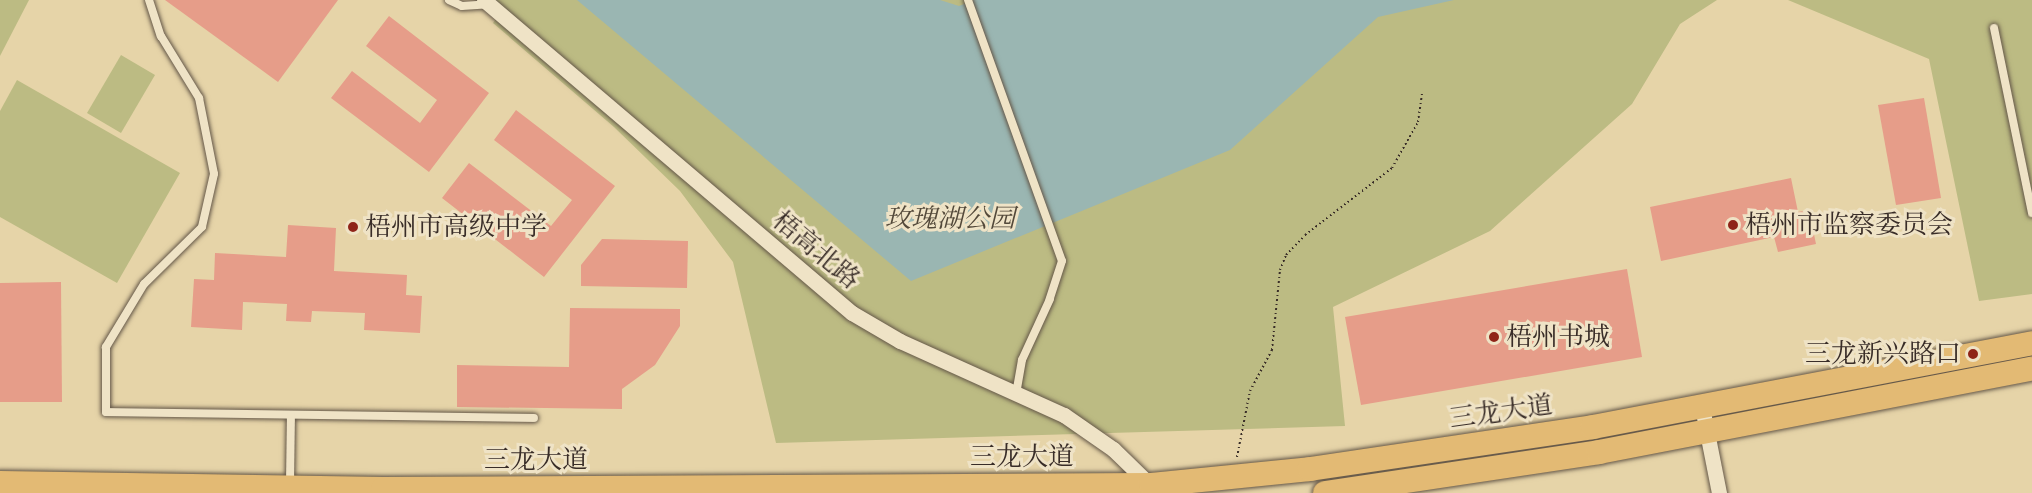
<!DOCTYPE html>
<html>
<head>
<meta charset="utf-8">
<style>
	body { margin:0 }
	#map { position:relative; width:2032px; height:493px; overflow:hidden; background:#e6d4a8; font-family:Cardo,"Noto Serif SC",serif }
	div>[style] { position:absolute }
	.green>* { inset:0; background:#bcbb83 }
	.water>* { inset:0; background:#9ab6b2 }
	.building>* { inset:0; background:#e69d89 }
	.path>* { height:2px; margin-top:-1px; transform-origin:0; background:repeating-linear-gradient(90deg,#392d28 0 1.5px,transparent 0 4.5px) }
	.roads { filter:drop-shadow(0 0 2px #645748) drop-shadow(0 0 2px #645748) }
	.lane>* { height:8px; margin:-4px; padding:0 4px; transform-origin:4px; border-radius:4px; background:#efe3c6 }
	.street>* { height:15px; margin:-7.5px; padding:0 7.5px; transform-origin:7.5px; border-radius:7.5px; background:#efe3c6 }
	.primary>* { height:24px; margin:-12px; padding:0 12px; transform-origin:12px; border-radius:12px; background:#e3ba74 }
	.dots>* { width:16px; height:16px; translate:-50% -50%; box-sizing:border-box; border:3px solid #efe3c6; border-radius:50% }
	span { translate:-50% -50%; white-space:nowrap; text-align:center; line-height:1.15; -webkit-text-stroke:6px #efe3c6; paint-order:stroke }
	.park-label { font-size:26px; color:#53493a; font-style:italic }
	.poi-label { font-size:26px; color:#392d28 }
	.left { translate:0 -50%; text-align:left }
	.right { translate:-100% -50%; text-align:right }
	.street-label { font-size:26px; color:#392d28 }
</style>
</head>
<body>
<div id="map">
	<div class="green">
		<div style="clip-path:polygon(0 0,29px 0,0 56px)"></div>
		<div style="clip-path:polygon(494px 0,1717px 0,1680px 24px,1632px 104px,1490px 231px,1333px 307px,1345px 426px,776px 443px,733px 262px,680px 191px,614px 127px,493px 23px,504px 8px)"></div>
		<div style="clip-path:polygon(1788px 0,2032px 0,2032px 294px,1979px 301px,1929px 59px)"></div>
		<div style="clip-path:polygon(121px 55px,155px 75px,121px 133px,87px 113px)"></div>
		<div style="clip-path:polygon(17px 80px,180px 173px,117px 283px,0 217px,0 111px)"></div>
	</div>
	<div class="water">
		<div style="clip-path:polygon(577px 0,940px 0,959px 6px,974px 0,1454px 0,1378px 17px,1230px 150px,911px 281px)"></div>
	</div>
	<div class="building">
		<div style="clip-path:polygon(165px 0,338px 0,278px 82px)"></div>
		<div style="clip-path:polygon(389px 16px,489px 93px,429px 172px,331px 98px,352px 71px,420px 123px,437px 100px,366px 46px)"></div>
		<div style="clip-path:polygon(1924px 98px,1941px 198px,1896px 205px,1878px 105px)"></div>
		<div style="clip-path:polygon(516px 110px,615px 186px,544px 277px,442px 198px,469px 163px,551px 226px,572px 200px,494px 140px)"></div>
		<div style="clip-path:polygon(1791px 178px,1798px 212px,1809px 210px,1816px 244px,1778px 252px,1774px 237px,1661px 261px,1650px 207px)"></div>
		<div style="clip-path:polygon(288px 225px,336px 228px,334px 271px,407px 275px,406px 295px,422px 296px,420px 333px,364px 330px,365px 313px,312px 311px,311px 322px,286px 321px,287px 304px,243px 302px,242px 330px,191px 327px,194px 279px,214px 280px,215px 253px,286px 257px)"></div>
		<div style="clip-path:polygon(602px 239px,688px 241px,687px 288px,581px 286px,581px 265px)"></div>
		<div style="clip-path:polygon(1627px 269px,1642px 357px,1361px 405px,1345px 317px)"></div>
		<div style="clip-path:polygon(61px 282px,62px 402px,0 402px,0 283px)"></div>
		<div style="clip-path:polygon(570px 308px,680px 309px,680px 326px,655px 365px,622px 389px,622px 409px,457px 407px,457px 365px,569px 367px)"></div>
	</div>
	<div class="path">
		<div style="left:1237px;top:457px;width:67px;rotate:-78.9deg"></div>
		<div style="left:1250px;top:391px;width:47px;rotate:-61.8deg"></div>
		<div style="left:1272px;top:350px;width:80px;rotate:-84.3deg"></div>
		<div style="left:1280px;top:270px;width:16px;rotate:-68deg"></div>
		<div style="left:1286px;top:255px;width:28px;rotate:-46deg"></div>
		<div style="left:1305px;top:235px;width:110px;rotate:-37.6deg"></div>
		<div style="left:1392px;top:168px;width:53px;rotate:-60.5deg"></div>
		<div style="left:1418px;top:122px;width:30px;rotate:-82deg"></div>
	</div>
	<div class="roads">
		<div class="lane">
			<div style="left:149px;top:0;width:38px;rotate:72deg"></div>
			<div style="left:161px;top:36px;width:73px;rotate:58.5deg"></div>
			<div style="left:199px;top:98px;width:77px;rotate:78.8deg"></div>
			<div style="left:214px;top:174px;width:54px;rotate:102.8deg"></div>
			<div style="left:202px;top:227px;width:81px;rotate:135.5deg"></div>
			<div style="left:144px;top:284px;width:74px;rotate:121.1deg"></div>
			<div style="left:106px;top:347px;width:65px;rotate:90deg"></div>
			<div style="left:106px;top:412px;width:428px;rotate:0.8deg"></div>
			<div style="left:449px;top:0;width:14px;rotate:25deg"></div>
			<div style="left:462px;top:6px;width:26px;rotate:-4deg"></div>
			<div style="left:968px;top:0;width:277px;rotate:70.2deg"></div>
			<div style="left:1062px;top:261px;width:40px;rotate:108deg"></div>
			<div style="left:1050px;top:299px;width:67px;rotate:114.7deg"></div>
			<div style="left:1022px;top:360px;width:34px;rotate:100deg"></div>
			<div style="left:1994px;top:28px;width:189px;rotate:78.4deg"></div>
			<div style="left:290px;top:483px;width:68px;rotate:-89.2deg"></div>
		</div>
		<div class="street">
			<div style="left:484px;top:0;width:483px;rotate:40.4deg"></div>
			<div style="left:852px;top:313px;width:56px;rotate:30.3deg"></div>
			<div style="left:900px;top:341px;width:180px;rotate:24.3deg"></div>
			<div style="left:1064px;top:415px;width:60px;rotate:34.8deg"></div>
			<div style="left:1113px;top:449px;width:53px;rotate:44.2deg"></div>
			<div style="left:1702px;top:407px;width:88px;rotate:78.8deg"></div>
		</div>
		<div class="primary">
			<div style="left:0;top:483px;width:383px;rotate:0.9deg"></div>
			<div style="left:383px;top:489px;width:768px;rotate:-0.3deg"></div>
			<div style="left:1151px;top:485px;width:160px;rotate:-5.7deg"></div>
			<div style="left:1310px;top:469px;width:286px;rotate:-8.4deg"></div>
			<div style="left:1593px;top:427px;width:447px;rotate:-10.8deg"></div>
			<div style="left:1325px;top:493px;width:277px;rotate:-8.5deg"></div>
			<div style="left:1599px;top:452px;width:441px;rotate:-10.9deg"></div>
		</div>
	</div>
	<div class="dots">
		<div style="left:1733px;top:225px;background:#8f2418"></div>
		<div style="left:353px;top:227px;background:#8f2418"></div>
		<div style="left:1494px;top:337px;background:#8f2418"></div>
		<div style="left:1973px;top:354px;background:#8f2418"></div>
	</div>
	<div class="park-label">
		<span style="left:950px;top:219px">玫瑰湖公园</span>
	</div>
	<div class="poi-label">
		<span class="left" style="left:1745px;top:225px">梧州市监察委员会</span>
		<span class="left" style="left:365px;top:227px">梧州市高级中学</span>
		<span class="left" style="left:1506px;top:337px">梧州书城</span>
		<span class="right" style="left:1961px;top:354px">三龙新兴路口</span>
	</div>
	<div class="street-label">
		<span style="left:816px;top:250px;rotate:40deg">梧高北路</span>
		<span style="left:1501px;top:412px;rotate:-8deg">三龙大道</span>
		<span style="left:1022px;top:457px">三龙大道</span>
		<span style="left:536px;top:460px">三龙大道</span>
	</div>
</div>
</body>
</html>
